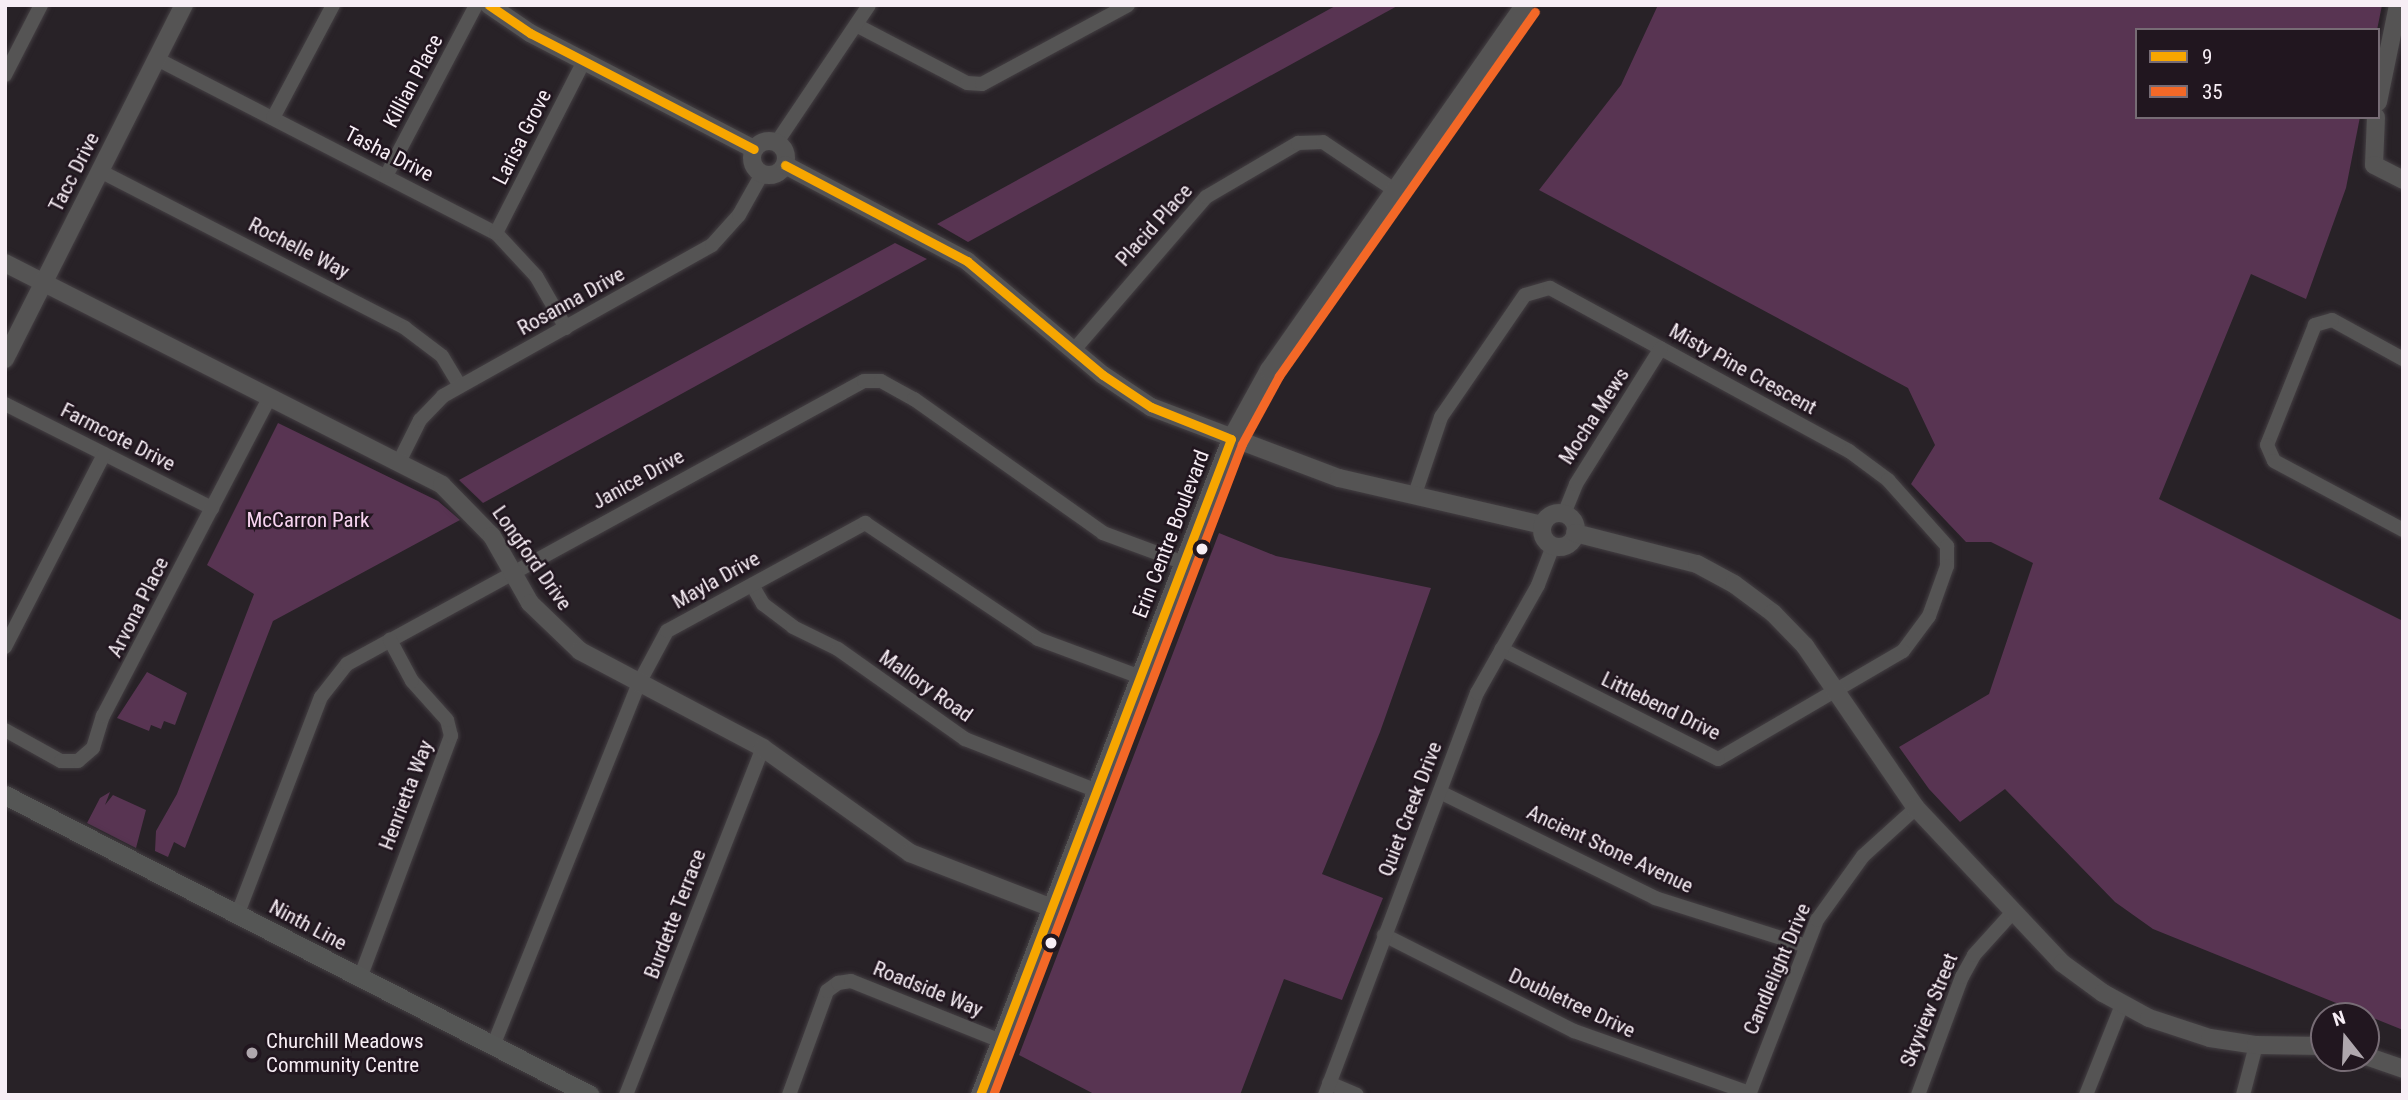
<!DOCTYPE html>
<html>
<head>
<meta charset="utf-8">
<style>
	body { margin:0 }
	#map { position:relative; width:2408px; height:1100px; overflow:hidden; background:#282227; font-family:"Roboto Condensed",sans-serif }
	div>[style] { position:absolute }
	.green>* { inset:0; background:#583452 }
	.roads { filter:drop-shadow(0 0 2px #443f43) drop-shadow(0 0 2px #443f43) }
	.minor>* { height:14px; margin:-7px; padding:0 7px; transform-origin:7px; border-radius:7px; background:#555454 }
	.tertiary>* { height:18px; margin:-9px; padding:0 9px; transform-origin:9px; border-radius:9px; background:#555454 }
	.tertiary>.ring { margin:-9px; padding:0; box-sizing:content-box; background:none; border:18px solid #555454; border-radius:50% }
	.secondary>* { height:19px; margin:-9.5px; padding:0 9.5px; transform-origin:9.5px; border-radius:9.5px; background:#555655 }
	.bus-1>* { height:9px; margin:-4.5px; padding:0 4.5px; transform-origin:4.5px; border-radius:4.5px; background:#f7a600 }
	.bus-2>* { height:9px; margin:-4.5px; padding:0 4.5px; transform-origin:4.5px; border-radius:4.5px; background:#f36827 }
	.dots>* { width:19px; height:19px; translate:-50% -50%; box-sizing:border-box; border:4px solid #21161f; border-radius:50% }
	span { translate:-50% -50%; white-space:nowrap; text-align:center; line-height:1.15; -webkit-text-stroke:5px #21161f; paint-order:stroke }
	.street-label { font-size:21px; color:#f7eef5 }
	.park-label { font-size:21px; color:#f8d4f1 }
	.poi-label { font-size:21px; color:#f7eef5 }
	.left { translate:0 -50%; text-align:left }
	.frame { position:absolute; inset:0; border:7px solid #f7eef5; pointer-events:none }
	.legend { position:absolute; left:2135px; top:28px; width:245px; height:91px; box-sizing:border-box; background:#21161f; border:2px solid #776c75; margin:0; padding:9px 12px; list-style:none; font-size:21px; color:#f7eef5 }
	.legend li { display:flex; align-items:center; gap:14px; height:35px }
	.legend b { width:35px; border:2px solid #776c75 }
	.north { position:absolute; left:2310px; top:1002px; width:70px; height:70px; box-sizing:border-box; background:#21161f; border:2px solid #776c75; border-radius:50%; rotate:342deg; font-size:19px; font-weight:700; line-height:28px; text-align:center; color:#f7eef5 }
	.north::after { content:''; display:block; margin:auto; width:24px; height:32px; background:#afa7ad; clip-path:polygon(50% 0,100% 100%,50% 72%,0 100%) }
</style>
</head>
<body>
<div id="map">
	<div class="green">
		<div style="clip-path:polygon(1337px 5px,1399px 5px,968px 242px,937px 224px)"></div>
		<div style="clip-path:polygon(1658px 5px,2382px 5px,2377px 30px,2137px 30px,2137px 117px,2360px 117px,2346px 188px,2306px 299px,2251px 274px,2159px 499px,2403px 621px,2403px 1030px,2153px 929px,2115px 902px,2005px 789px,1960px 822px,1929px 789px,1899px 747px,1989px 694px,2033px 563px,1991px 542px,1966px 542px,1911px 484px,1935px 445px,1908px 388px,1539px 190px,1621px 85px)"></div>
		<div style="clip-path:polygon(895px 243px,927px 259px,483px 503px,459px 480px)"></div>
		<div style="clip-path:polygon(278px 423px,438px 501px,460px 520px,273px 621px,185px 848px,174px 842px,168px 857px,155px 851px,156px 831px,177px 794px,254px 594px,207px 565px)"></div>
		<div style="clip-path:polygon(1219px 533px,1276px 556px,1431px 588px,1380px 732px,1322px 874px,1383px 898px,1342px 1000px,1284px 979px,1240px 1095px,1096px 1095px,1019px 1055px)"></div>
		<div style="clip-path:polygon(147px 672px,187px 693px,175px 725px,164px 721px,161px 729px,151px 725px,149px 731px,117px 718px)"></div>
		<div style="clip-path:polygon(110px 792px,105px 805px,113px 795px,146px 810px,136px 848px,87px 823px,100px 798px)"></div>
	</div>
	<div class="roads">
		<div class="minor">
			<div style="left:856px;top:25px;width:125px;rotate:27.6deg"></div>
			<div style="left:967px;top:83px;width:15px;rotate:4deg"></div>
			<div style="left:982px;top:84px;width:166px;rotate:-28.4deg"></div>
			<div style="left:157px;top:59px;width:381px;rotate:27.2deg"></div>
			<div style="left:496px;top:233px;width:59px;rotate:47.1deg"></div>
			<div style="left:536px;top:276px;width:60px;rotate:60deg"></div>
			<div style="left:5px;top:75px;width:79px;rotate:-62.8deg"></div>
			<div style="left:273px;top:118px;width:128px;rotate:-62deg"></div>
			<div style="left:777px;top:142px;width:165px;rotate:-56.1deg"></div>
			<div style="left:100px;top:171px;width:343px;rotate:27.2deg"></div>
			<div style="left:405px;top:328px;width:46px;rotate:37.1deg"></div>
			<div style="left:442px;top:356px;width:35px;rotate:59deg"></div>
			<div style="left:386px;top:176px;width:193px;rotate:-62.2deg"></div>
			<div style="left:496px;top:233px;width:193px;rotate:-62.9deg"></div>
			<div style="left:1074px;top:350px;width:202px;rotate:-49.2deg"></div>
			<div style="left:1206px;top:197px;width:107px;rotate:-30.4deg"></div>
			<div style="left:1298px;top:143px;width:25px;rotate:-2deg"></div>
			<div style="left:1323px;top:142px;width:84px;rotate:33.9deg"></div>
			<div style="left:2403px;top:359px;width:81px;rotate:-151.2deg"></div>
			<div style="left:2332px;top:320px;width:18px;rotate:164deg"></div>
			<div style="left:2315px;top:325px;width:129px;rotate:111.8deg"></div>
			<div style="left:2267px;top:445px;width:17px;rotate:66deg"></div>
			<div style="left:2274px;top:461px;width:146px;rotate:28.1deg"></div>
			<div style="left:5px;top:404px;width:232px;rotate:26.7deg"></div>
			<div style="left:399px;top:462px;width:47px;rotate:-63.4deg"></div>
			<div style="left:420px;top:420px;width:33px;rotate:-46deg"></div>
			<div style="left:443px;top:396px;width:308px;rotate:-29.3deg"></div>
			<div style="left:712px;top:245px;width:40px;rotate:-48deg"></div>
			<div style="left:739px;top:215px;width:47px;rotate:-60.7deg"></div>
			<div style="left:1415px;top:494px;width:81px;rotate:-71.3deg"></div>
			<div style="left:1441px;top:417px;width:148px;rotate:-55.5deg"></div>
			<div style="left:1525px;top:295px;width:26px;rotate:-16deg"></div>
			<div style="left:1550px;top:288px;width:341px;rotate:28.6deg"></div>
			<div style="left:1849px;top:451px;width:49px;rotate:36.6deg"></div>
			<div style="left:1888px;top:480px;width:89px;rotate:48.2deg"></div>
			<div style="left:1947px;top:546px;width:20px;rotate:90deg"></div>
			<div style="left:1947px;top:566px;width:53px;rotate:109.8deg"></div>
			<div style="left:1929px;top:616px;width:44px;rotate:126.6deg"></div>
			<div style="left:1903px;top:651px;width:214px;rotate:149.7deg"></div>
			<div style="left:1718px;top:759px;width:243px;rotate:-153.1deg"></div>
			<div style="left:1564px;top:514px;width:32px;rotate:-68deg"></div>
			<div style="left:1576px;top:484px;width:160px;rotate:-58deg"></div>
			<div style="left:752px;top:585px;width:22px;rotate:60deg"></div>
			<div style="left:763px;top:604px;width:38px;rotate:37deg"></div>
			<div style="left:793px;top:627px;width:50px;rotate:26.1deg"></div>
			<div style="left:838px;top:649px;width:156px;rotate:35.3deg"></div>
			<div style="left:965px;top:739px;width:142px;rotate:21.5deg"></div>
			<div style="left:5px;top:647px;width:217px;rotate:-62.8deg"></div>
			<div style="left:5px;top:730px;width:64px;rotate:29deg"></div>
			<div style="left:61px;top:761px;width:17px"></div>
			<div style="left:78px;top:761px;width:20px;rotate:-41deg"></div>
			<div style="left:93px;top:748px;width:34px;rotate:-73deg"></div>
			<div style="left:103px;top:716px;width:360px;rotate:-62.4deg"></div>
			<div style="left:1440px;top:792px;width:240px;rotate:26.2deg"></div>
			<div style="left:1655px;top:898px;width:158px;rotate:17.6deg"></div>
			<div style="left:238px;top:913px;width:231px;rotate:-69deg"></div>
			<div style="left:321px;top:697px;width:42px;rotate:-51.8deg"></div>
			<div style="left:347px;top:664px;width:589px;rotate:-28.7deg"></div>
			<div style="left:864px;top:381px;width:17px"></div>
			<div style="left:881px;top:381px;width:38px;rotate:29deg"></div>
			<div style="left:914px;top:399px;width:232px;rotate:35.3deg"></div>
			<div style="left:1103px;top:533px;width:86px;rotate:20.3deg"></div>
			<div style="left:1384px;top:935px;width:213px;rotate:26.8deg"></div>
			<div style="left:1574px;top:1031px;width:186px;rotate:19.5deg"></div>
			<div style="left:360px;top:978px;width:259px;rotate:-69.4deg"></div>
			<div style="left:451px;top:736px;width:16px;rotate:-104deg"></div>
			<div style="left:447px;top:720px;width:52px;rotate:-131.9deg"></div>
			<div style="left:412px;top:681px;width:47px;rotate:-118.2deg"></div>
			<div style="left:493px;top:1046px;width:389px;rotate:-68.1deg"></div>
			<div style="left:638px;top:685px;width:61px;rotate:-61.8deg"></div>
			<div style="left:667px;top:631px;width:226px;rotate:-28.6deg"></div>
			<div style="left:865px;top:523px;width:208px;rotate:33.8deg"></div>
			<div style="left:1038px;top:639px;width:109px;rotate:20.4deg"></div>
			<div style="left:1329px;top:1083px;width:30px;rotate:23deg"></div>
			<div style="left:626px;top:1095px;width:373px;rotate:-68.5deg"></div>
			<div style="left:789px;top:1095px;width:111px;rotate:-69.9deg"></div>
			<div style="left:827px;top:991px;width:14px;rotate:-36deg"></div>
			<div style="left:838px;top:983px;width:13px;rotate:-9deg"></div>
			<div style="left:851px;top:981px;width:162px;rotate:21.8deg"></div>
			<div style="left:1325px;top:1095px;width:430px;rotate:-69.3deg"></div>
			<div style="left:1477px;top:693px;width:124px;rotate:-60.5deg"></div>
			<div style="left:1538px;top:585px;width:42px;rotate:-69deg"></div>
			<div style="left:1749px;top:1095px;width:188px;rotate:-68.8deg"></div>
			<div style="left:1817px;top:920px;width:79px;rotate:-54.3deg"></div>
			<div style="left:1863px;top:856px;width:72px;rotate:-42.2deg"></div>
			<div style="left:1918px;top:1095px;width:126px;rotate:-69.6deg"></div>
			<div style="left:1962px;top:977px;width:25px;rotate:-61deg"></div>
			<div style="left:1974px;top:955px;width:57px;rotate:-47.9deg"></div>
			<div style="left:2086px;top:1095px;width:97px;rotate:-68.2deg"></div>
			<div style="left:2243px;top:1095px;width:52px;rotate:-75.4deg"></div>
		</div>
		<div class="tertiary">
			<div style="left:489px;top:5px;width:50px;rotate:34.3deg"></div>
			<div style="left:530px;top:33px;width:252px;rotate:27.4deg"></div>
			<div style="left:2378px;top:102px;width:99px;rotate:-78.3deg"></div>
			<div style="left:2376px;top:117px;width:48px;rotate:92.4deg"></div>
			<div style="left:2374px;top:165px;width:33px;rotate:27deg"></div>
			<div class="ring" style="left:752px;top:141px;width:16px;height:16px"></div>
			<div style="left:785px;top:165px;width:206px;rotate:27.8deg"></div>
			<div style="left:967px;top:261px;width:177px;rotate:40deg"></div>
			<div style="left:1103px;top:375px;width:58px;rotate:33.7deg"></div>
			<div style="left:1151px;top:407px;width:201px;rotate:20.7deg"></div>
			<div style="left:1339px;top:478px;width:209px;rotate:13deg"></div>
			<div style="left:5px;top:263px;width:490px;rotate:26.9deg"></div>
			<div style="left:442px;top:485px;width:71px;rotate:45.6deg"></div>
			<div style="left:492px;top:536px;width:77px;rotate:60.4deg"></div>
			<div style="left:530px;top:603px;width:69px;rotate:43.8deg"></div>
			<div style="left:580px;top:651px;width:207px;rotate:27.9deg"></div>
			<div style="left:763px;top:748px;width:181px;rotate:35.5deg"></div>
			<div style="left:910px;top:853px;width:152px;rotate:21.2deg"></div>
			<div style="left:5px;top:359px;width:397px;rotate:-63.2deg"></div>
			<div class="ring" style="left:1542px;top:513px;width:16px;height:16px"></div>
			<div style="left:1575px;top:533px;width:126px;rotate:14.3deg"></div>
			<div style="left:1697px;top:564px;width:42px;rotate:28.4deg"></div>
			<div style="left:1734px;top:584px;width:49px;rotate:36.6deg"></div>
			<div style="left:1773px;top:613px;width:46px;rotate:45.9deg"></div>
			<div style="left:1805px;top:646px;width:196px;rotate:55.6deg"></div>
			<div style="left:1916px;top:808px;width:213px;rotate:46.7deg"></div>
			<div style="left:2062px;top:963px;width:51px;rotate:36.2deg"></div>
			<div style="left:2103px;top:993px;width:52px;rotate:28.5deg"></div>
			<div style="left:2149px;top:1018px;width:64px;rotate:18.2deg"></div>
			<div style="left:2210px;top:1038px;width:47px;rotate:8.7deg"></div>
			<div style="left:2256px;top:1045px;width:68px;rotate:0.8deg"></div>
			<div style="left:2366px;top:1056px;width:39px;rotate:19deg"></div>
			<div style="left:980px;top:1095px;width:702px;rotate:-69.06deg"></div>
			<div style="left:1231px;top:439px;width:79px;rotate:-61.2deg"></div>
			<div style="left:1269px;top:370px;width:446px;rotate:-55deg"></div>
		</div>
		<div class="secondary">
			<div style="left:5px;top:795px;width:657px;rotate:27.15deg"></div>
		</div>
	</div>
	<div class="bus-1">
		<div style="left:489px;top:5px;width:50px;rotate:34.3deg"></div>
		<div style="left:530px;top:33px;width:252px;rotate:27.4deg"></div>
		<div style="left:785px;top:165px;width:206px;rotate:27.8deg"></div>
		<div style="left:967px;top:261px;width:177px;rotate:40deg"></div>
		<div style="left:1103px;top:375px;width:58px;rotate:33.7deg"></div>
		<div style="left:1151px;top:407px;width:86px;rotate:21.8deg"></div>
		<div style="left:1231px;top:439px;width:702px;rotate:110.94deg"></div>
	</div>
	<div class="bus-2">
		<div style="left:993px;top:1095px;width:697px;rotate:-69.07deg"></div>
		<div style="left:1242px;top:444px;width:77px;rotate:-61.4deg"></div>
		<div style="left:1279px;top:376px;width:445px;rotate:-54.9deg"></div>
	</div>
	<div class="dots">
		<div style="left:1202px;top:549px;background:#f7eef5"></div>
		<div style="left:1051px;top:943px;background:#f7eef5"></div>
		<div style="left:252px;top:1053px;background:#afa7ad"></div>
	</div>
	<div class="street-label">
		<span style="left:413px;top:81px;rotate:-62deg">Killian Place</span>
		<span style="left:522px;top:137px;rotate:-63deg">Larisa Grove</span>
		<span style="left:389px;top:154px;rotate:27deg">Tasha Drive</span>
		<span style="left:74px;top:172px;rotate:-63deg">Tacc Drive</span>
		<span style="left:1154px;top:225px;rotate:-48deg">Placid Place</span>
		<span style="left:299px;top:248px;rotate:27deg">Rochelle Way</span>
		<span style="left:571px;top:301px;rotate:-29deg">Rosanna Drive</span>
		<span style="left:1743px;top:369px;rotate:29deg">Misty Pine Crescent</span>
		<span style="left:1594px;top:416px;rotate:-57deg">Mocha Mews</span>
		<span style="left:118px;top:437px;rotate:27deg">Farmcote Drive</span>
		<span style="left:638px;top:479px;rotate:-29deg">Janice Drive</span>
		<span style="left:1171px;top:534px;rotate:-69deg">Erin Centre Boulevard</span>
		<span style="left:532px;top:558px;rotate:55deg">Longford Drive</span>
		<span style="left:716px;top:580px;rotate:-29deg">Mayla Drive</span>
		<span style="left:138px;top:607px;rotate:-63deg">Arvona Place</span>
		<span style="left:926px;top:686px;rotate:35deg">Mallory Road</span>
		<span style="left:1661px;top:706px;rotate:26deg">Littlebend Drive</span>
		<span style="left:406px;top:795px;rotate:-69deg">Henrietta Way</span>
		<span style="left:1410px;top:809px;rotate:-69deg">Quiet Creek Drive</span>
		<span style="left:1610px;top:849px;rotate:25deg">Ancient Stone Avenue</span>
		<span style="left:675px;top:914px;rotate:-69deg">Burdette Terrace</span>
		<span style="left:308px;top:925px;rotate:28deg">Ninth Line</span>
		<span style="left:1777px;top:969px;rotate:-67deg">Candlelight Drive</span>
		<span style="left:928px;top:989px;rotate:22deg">Roadside Way</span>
		<span style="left:1572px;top:1003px;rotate:25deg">Doubletree Drive</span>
		<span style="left:1929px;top:1010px;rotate:-68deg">Skyview Street</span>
	</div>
	<div class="park-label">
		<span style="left:308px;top:520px">McCarron Park</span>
	</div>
	<div class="poi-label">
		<span class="left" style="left:266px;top:1053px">Churchill Meadows<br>Community Centre</span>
	</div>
	<div class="frame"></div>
	<ul class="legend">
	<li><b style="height:9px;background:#f7a600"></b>9</li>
	<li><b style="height:9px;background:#f36827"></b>35</li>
	</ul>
	<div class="north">N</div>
</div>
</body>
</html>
